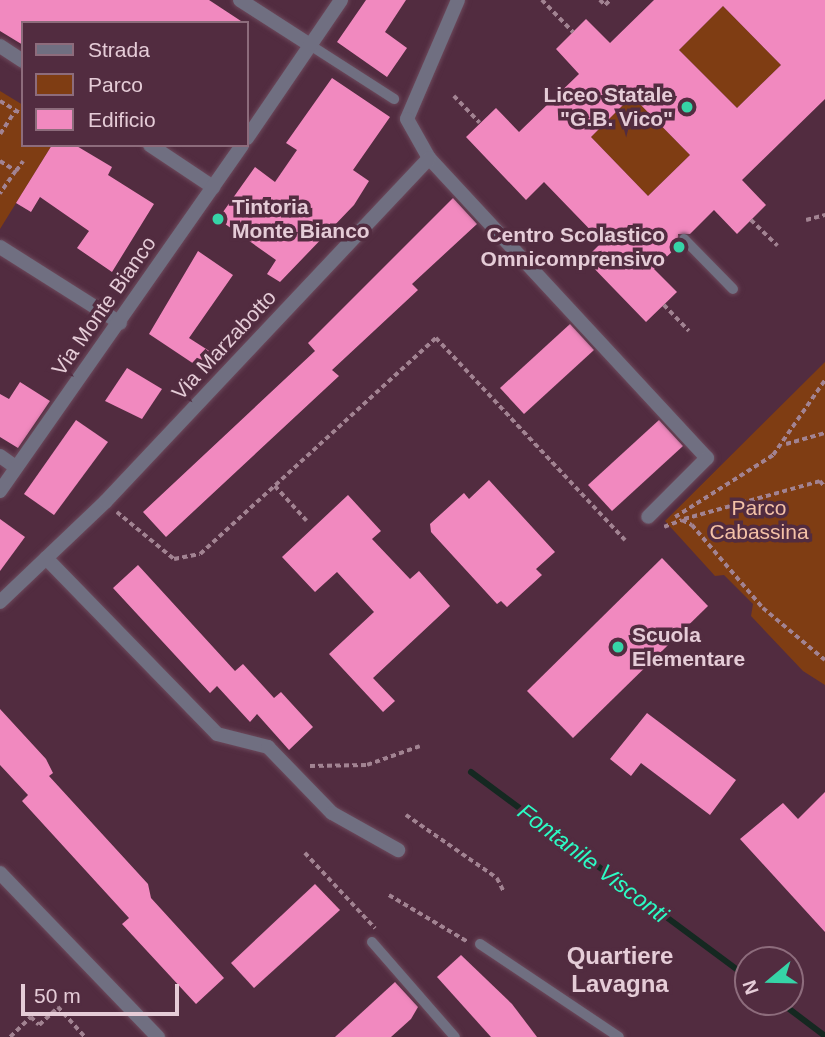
<!DOCTYPE html>
<html>
<head>
<meta charset="utf-8">
<style>
	body { margin:0 }
	#map { position:relative; width:825px; height:1037px; overflow:hidden; background:#522c40; font-family:Helvetica,sans-serif }
	div>[style] { position:absolute }
	.green>* { inset:0; background:#7f3d13 }
	.stream>* { height:6px; margin:-3px; padding:0 3px; transform-origin:3px; border-radius:3px; background:#152821 }
	.building>* { inset:0; background:#f189bf }
	.path>* { height:3.5px; margin-top:-1.75px; transform-origin:0; background:repeating-linear-gradient(90deg,#a28392 0 5px,transparent 0 8.5px) }
	.roads { filter:drop-shadow(0 0 2px #6c495b) drop-shadow(0 0 2px #6c495b) }
	.service>* { height:10px; margin:-5px; padding:0 5px; transform-origin:5px; border-radius:5px; background:#706f81 }
	.minor>* { height:14px; margin:-7px; padding:0 7px; transform-origin:7px; border-radius:7px; background:#706f81 }
	.dots>* { width:19px; height:19px; translate:-50% -50%; box-sizing:border-box; border:4px solid #522c40; border-radius:50% }
	span { translate:-50% -50%; white-space:nowrap; text-align:center; line-height:1.15; -webkit-text-stroke:7px #522c40; paint-order:stroke }
	.poi-label { font-size:21px; color:#e5ccd7; font-weight:700 }
	.right { translate:-100% -50%; text-align:right }
	.left { translate:0 -50%; text-align:left }
	.street-label { font-size:21px; color:#e5ccd7 }
	.park-label { font-size:21px; color:#f3c1a7 }
	.water-label { font-size:23px; color:#2cfbc4; font-style:italic }
	.quarter-label { font-size:24px; color:#e5ccd7; font-weight:700 }
	.legend { position:absolute; left:21px; top:21px; width:228px; height:126px; box-sizing:border-box; background:#522c40; border:2px solid #8d6c7c; margin:0; padding:9px 12px; list-style:none; font-size:21px; color:#e5ccd7 }
	.legend li { display:flex; align-items:center; gap:14px; height:35px }
	.legend b { width:35px; border:2px solid #8d6c7c }
	.north { position:absolute; left:734px; top:946px; width:70px; height:70px; box-sizing:border-box; background:#522c40; border:2px solid #8d6c7c; border-radius:50%; rotate:251deg; font-size:19px; font-weight:700; line-height:28px; text-align:center; color:#e5ccd7 }
	.north::after { content:''; display:block; margin:auto; width:24px; height:32px; background:#36d4a7; clip-path:polygon(50% 0,100% 100%,50% 72%,0 100%) }
	.scale { position:absolute; left:21px; top:984px; width:158px; height:32px; box-sizing:border-box; border:4px solid #e5ccd7; border-top:0; padding-left:9px; font-size:21px; line-height:24px; white-space:nowrap; color:#e5ccd7; -webkit-text-stroke:5px #522c40; paint-order:stroke }
</style>
</head>
<body>
<div id="map">
	<div class="green">
		<div style="clip-path:polygon(723px 6px,781px 65px,737px 108px,679px 50px)"></div>
		<div style="clip-path:polygon(0 91px,23px 105px,23px 145px,52px 145px,0 229px)"></div>
		<div style="clip-path:polygon(632px 96px,690px 155px,648px 196px,591px 137px)"></div>
		<div style="clip-path:polygon(825px 362px,825px 685px,803px 671px,751px 616px,753px 604px,724px 575px,715px 576px,665px 521px)"></div>
	</div>
	<div class="stream">
		<div style="left:471px;top:772px;width:345px;rotate:36.6deg"></div>
		<div style="left:780px;top:1002px;width:56px;rotate:37.1deg"></div>
	</div>
	<div class="building">
		<div style="clip-path:polygon(0 0,209px 0,244px 23px,23px 23px,23px 45px,0 31px)"></div>
		<div style="clip-path:polygon(366px 0,406px 0,385px 32px,407px 48px,387px 77px,337px 42px)"></div>
		<div style="clip-path:polygon(evenodd,654px 0,825px 0,825px 99px,742px 180px,766px 205px,737px 234px,714px 210px,690px 234px,678px 234px,679px 245px,654px 269px,677px 292px,646px 322px,585px 259px,602px 242px,544px 182px,526px 200px,466px 137px,496px 108px,519px 132px,579px 74px,556px 49px,586px 19px,610px 43px,654px 0,723px 6px,781px 65px,737px 108px,679px 50px,723px 6px,654px 0,632px 96px,690px 155px,648px 196px,591px 137px,632px 96px)"></div>
		<div style="clip-path:polygon(332px 78px,390px 117px,353px 170px,369px 181px,354px 205px,280px 282px,267px 274px,276px 260px,218px 219px,255px 167px,275px 182px,297px 150px,286px 143px)"></div>
		<div style="clip-path:polygon(52px 145px,75px 145px,112px 167px,108px 175px,154px 204px,112px 272px,77px 248px,89px 231px,40px 197px,31px 212px,16px 203px)"></div>
		<div style="clip-path:polygon(453px 198px,477px 224px,412px 284px,418px 290px,332px 370px,339px 376px,166px 537px,143px 512px,315px 351px,308px 343px)"></div>
		<div style="clip-path:polygon(198px 251px,233px 275px,189px 338px,214px 354px,200px 368px,149px 334px)"></div>
		<div style="clip-path:polygon(570px 324px,594px 350px,524px 414px,500px 388px)"></div>
		<div style="clip-path:polygon(127px 368px,162px 389px,142px 419px,105px 401px)"></div>
		<div style="clip-path:polygon(20px 382px,50px 401px,18px 448px,0 437px,0 394px,9px 399px)"></div>
		<div style="clip-path:polygon(76px 420px,108px 442px,54px 515px,24px 494px)"></div>
		<div style="clip-path:polygon(659px 420px,683px 446px,612px 511px,588px 485px)"></div>
		<div style="clip-path:polygon(489px 480px,555px 552px,536px 569px,542px 575px,507px 607px,501px 601px,497px 604px,431px 532px,430px 524px,464px 493px,469px 499px)"></div>
		<div style="clip-path:polygon(348px 495px,381px 531px,372px 539px,410px 579px,419px 571px,450px 606px,373px 678px,395px 701px,383px 712px,329px 654px,374px 612px,337px 572px,315px 592px,282px 557px)"></div>
		<div style="clip-path:polygon(0 519px,25px 537px,0 571px)"></div>
		<div style="clip-path:polygon(662px 558px,708px 606px,573px 738px,527px 691px)"></div>
		<div style="clip-path:polygon(138px 565px,235px 671px,243px 664px,274px 698px,281px 692px,313px 727px,289px 750px,257px 714px,250px 722px,217px 686px,210px 693px,113px 588px)"></div>
		<div style="clip-path:polygon(0 709px,46px 759px,53px 773px,49px 776px,148px 884px,151px 898px,224px 978px,196px 1004px,122px 924px,129px 918px,22px 801px,28px 795px,0 765px)"></div>
		<div style="clip-path:polygon(647px 713px,736px 780px,710px 815px,641px 763px,631px 776px,610px 759px)"></div>
		<div style="clip-path:polygon(825px 792px,825px 932px,740px 839px,783px 803px,798px 819px)"></div>
		<div style="clip-path:polygon(315px 884px,340px 910px,254px 988px,231px 963px)"></div>
		<div style="clip-path:polygon(461px 955px,512px 1004px,537px 1037px,491px 1037px,437px 977px)"></div>
		<div style="clip-path:polygon(395px 982px,418px 1007px,411px 1019px,391px 1037px,335px 1037px)"></div>
	</div>
	<div class="path">
		<div style="left:542px;top:0;width:45px;rotate:45.9deg"></div>
		<div style="left:600px;top:0;width:7px;rotate:45deg"></div>
		<div style="left:605px;top:5px;width:7px;rotate:-45deg"></div>
		<div style="left:454px;top:96px;width:37px;rotate:46deg"></div>
		<div style="left:0;top:101px;width:27px;rotate:31deg"></div>
		<div style="left:0;top:134px;width:27px;rotate:-57deg"></div>
		<div style="left:0;top:161px;width:19px;rotate:32deg"></div>
		<div style="left:16px;top:171px;width:28px;rotate:125deg"></div>
		<div style="left:16px;top:171px;width:12px;rotate:-55deg"></div>
		<div style="left:751px;top:220px;width:37px;rotate:44deg"></div>
		<div style="left:806px;top:220px;width:20px;rotate:-15deg"></div>
		<div style="left:664px;top:305px;width:36px;rotate:46deg"></div>
		<div style="left:786px;top:444px;width:41px;rotate:-15.8deg"></div>
		<div style="left:275px;top:486px;width:47px;rotate:47.6deg"></div>
		<div style="left:117px;top:512px;width:74px;rotate:39.5deg"></div>
		<div style="left:174px;top:559px;width:26px;rotate:-11deg"></div>
		<div style="left:200px;top:554px;width:320px;rotate:-42.5deg"></div>
		<div style="left:436px;top:338px;width:277px;rotate:46.9deg"></div>
		<div style="left:675px;top:517px;width:116px;rotate:-32.3deg"></div>
		<div style="left:773px;top:455px;width:91px;rotate:-55.3deg"></div>
		<div style="left:684px;top:519px;width:141px;rotate:-15.6deg"></div>
		<div style="left:820px;top:481px;width:8px;rotate:50deg"></div>
		<div style="left:664px;top:527px;width:19px;rotate:-21deg"></div>
		<div style="left:682px;top:520px;width:11px;rotate:27deg"></div>
		<div style="left:692px;top:525px;width:109px;rotate:49.5deg"></div>
		<div style="left:763px;top:608px;width:81px;rotate:40deg"></div>
		<div style="left:310px;top:766px;width:57px;rotate:-1deg"></div>
		<div style="left:367px;top:765px;width:56px;rotate:-19.7deg"></div>
		<div style="left:406px;top:815px;width:111px;rotate:34.7deg"></div>
		<div style="left:497px;top:878px;width:16px;rotate:63deg"></div>
		<div style="left:305px;top:853px;width:103px;rotate:47deg"></div>
		<div style="left:389px;top:895px;width:92px;rotate:30.7deg"></div>
		<div style="left:10px;top:1037px;width:29px;rotate:-44deg"></div>
		<div style="left:31px;top:1017px;width:11px;rotate:45deg"></div>
		<div style="left:39px;top:1025px;width:26px;rotate:-43deg"></div>
		<div style="left:58px;top:1007px;width:40px;rotate:48deg"></div>
	</div>
	<div class="roads">
		<div class="service">
			<div style="left:310px;top:45px;width:100px;rotate:32.7deg"></div>
			<div style="left:684px;top:239px;width:70px;rotate:45.6deg"></div>
			<div style="left:372px;top:942px;width:126px;rotate:48.9deg"></div>
			<div style="left:480px;top:944px;width:167px;rotate:33.8deg"></div>
		</div>
		<div class="minor">
			<div style="left:240px;top:0;width:83px;rotate:32.7deg"></div>
			<div style="left:458px;top:0;width:129px;rotate:113.2deg"></div>
			<div style="left:407px;top:119px;width:45px;rotate:60.6deg"></div>
			<div style="left:429px;top:158px;width:409px;rotate:47.2deg"></div>
			<div style="left:707px;top:458px;width:83px;rotate:135deg"></div>
			<div style="left:0;top:46px;width:27px;rotate:33deg"></div>
			<div style="left:247px;top:138px;width:167px;rotate:-55.7deg"></div>
			<div style="left:150px;top:145px;width:76px;rotate:33.7deg"></div>
			<div style="left:0;top:247px;width:142px;rotate:32.3deg"></div>
			<div style="left:0;top:456px;width:19px;rotate:35deg"></div>
			<div style="left:0;top:491px;width:422px;rotate:-55deg"></div>
			<div style="left:46px;top:558px;width:245px;rotate:45.8deg"></div>
			<div style="left:217px;top:734px;width:53px;rotate:14.3deg"></div>
			<div style="left:268px;top:747px;width:92px;rotate:45.9deg"></div>
			<div style="left:332px;top:813px;width:76px;rotate:29.3deg"></div>
			<div style="left:0;top:602px;width:146px;rotate:-43.6deg"></div>
			<div style="left:106px;top:501px;width:471px;rotate:-46.7deg"></div>
			<div style="left:0;top:873px;width:228px;rotate:46.1deg"></div>
		</div>
	</div>
	<div class="dots">
		<div style="left:687px;top:107px;background:#36d4a7"></div>
		<div style="left:218px;top:219px;background:#36d4a7"></div>
		<div style="left:679px;top:247px;background:#36d4a7"></div>
		<div style="left:618px;top:647px;background:#36d4a7"></div>
	</div>
	<div class="poi-label">
		<span class="right" style="left:673px;top:107px">Liceo Statale<br>"G.B. Vico"</span>
		<span class="left" style="left:232px;top:219px">Tintoria<br>Monte Bianco</span>
		<span class="right" style="left:665px;top:247px">Centro Scolastico<br>Omnicomprensivo</span>
		<span class="left" style="left:632px;top:647px">Scuola<br>Elementare</span>
	</div>
	<div class="street-label">
		<span style="left:104px;top:306px;rotate:-55deg">Via Monte Bianco</span>
		<span style="left:224px;top:345px;rotate:-47deg">Via Marzabotto</span>
	</div>
	<div class="park-label">
		<span style="left:759px;top:520px">Parco<br>Cabassina</span>
	</div>
	<div class="water-label">
		<span style="left:593px;top:863px;rotate:37deg">Fontanile Visconti</span>
	</div>
	<div class="quarter-label">
		<span style="left:620px;top:970px">Quartiere<br>Lavagna</span>
	</div>
	<ul class="legend">
	<li><b style="height:9px;background:#706f81"></b>Strada</li>
	<li><b style="height:19px;background:#7f3d13"></b>Parco</li>
	<li><b style="height:19px;background:#f189bf"></b>Edificio</li>
	</ul>
	<div class="north">N</div>
	<div class="scale">50 m</div>
</div>
</body>
</html>
